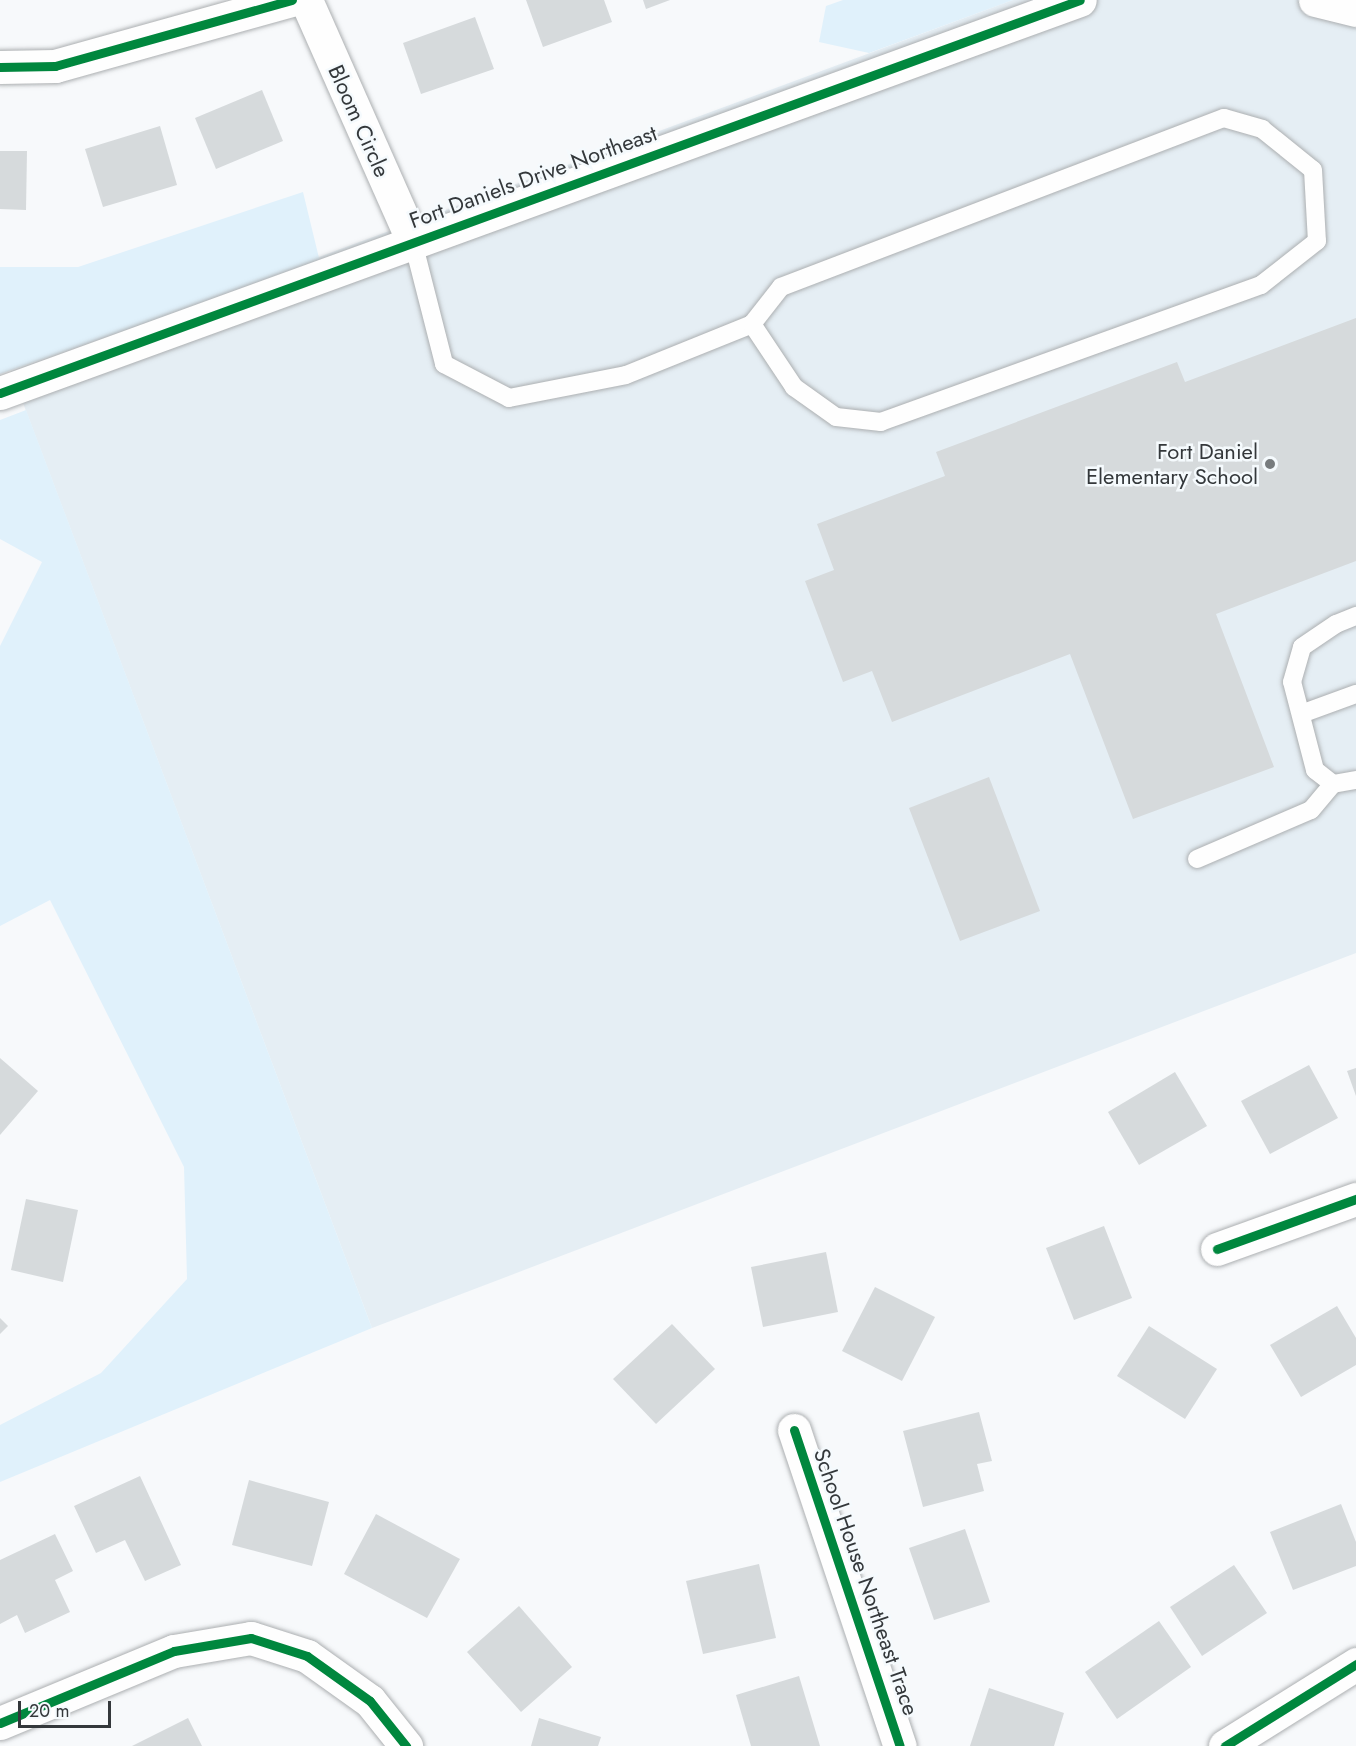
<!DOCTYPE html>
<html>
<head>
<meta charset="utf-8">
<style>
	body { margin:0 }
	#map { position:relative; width:1356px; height:1746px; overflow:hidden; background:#f7f9fb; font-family:Jost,sans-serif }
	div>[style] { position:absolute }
	.built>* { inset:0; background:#e5eef4 }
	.green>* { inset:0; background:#e0f1fb }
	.building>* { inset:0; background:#d6dadc }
	.roads { filter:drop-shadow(0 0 2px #acafb1) drop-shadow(0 0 2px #acafb1) }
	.lane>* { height:18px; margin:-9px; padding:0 9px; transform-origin:9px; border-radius:9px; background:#fefefe }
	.street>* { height:33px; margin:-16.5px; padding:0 16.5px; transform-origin:16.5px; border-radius:16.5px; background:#fefefe }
	.cycleway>* { height:9px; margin:-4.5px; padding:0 4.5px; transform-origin:4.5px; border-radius:4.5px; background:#00873e }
	.dots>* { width:16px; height:16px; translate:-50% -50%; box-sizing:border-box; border:3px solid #f5fafd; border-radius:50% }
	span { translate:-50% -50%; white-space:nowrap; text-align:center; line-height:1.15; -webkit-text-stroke:5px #f5fafd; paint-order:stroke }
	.street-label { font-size:22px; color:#34383b }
	.poi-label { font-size:22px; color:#34383b }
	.right { translate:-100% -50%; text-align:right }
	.scale { position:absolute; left:18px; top:1701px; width:93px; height:27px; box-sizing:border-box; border:3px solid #34383b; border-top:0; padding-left:8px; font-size:18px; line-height:21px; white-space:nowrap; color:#34383b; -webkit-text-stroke:4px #f5fafd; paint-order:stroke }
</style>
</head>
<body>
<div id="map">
	<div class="built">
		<div style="clip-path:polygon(1013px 0,1356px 0,1356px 953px,372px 1328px,11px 371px)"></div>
	</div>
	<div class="green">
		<div style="clip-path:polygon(843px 0,1013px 0,869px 53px,819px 42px,826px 6px)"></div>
		<div style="clip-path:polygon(303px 192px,320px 262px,0 374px,0 267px,78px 267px)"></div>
		<div style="clip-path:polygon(26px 410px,372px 1328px,0 1482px,0 1425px,101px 1373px,187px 1279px,184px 1167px,50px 900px,0 926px,0 646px,42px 562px,0 539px,0 420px)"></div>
	</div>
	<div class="building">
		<div style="clip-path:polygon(526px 0,604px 0,612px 22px,543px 47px)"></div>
		<div style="clip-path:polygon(643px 0,670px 0,646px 9px)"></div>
		<div style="clip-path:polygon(475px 17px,494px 69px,421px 94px,403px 43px)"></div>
		<div style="clip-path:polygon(262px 90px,283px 141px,216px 169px,195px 118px)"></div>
		<div style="clip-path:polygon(160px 126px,177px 185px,103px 207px,85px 149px)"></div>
		<div style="clip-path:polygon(0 151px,27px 151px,26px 210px,0 209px)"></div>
		<div style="clip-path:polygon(1356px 318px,1356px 561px,1216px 614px,1274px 767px,1133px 819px,1070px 654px,892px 722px,872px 671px,843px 682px,805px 581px,834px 570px,817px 524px,945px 476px,936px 452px,1177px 362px,1185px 382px)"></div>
		<div style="clip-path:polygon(989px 777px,1040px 911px,960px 941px,909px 808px)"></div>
		<div style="clip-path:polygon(0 1058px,38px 1091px,0 1135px)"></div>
		<div style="clip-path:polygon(1309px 1065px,1338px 1118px,1270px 1154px,1241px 1101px)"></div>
		<div style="clip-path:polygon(1356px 1068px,1356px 1096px,1347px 1071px)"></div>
		<div style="clip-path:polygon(1175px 1072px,1207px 1126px,1139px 1165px,1108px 1112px)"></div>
		<div style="clip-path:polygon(26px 1199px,78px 1210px,63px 1282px,11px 1270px)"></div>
		<div style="clip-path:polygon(1104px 1226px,1132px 1298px,1074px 1320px,1046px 1248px)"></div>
		<div style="clip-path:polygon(826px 1252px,838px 1312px,763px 1327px,751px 1267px)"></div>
		<div style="clip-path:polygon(875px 1287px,935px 1317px,902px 1381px,842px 1351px)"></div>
		<div style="clip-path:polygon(1337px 1306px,1356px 1338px,1356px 1365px,1301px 1397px,1270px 1345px)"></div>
		<div style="clip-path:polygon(0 1318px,8px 1326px,0 1334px)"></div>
		<div style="clip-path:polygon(672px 1324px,715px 1369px,656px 1424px,613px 1379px)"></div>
		<div style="clip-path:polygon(1149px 1326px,1217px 1369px,1185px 1419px,1117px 1376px)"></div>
		<div style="clip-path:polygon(979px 1412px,992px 1461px,977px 1464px,984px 1491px,923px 1507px,903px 1431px)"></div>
		<div style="clip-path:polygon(140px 1476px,181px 1565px,145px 1581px,125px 1540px,96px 1553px,74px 1506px)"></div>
		<div style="clip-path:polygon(249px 1480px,329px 1502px,312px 1566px,232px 1545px)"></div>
		<div style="clip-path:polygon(1341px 1504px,1356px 1542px,1356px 1566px,1293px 1590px,1270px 1532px)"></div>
		<div style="clip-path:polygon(376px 1514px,460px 1559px,427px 1618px,344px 1574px)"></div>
		<div style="clip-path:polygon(965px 1529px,990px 1602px,934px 1620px,909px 1548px)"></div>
		<div style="clip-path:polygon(55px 1534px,73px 1571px,55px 1580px,70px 1612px,25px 1633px,17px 1615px,0 1624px,0 1560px)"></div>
		<div style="clip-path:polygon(759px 1564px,776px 1638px,703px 1654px,686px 1581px)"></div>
		<div style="clip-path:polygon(1234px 1565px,1267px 1613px,1202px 1656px,1170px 1607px)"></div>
		<div style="clip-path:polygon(519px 1606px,572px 1667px,521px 1712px,467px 1652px)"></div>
		<div style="clip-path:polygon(1159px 1621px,1191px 1667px,1117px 1719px,1085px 1672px)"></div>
		<div style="clip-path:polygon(799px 1676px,820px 1746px,751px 1746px,736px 1695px)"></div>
		<div style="clip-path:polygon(989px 1688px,1064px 1713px,1054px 1746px,970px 1746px)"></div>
		<div style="clip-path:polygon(188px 1718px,202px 1746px,132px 1746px)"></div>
		<div style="clip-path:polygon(539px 1718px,601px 1737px,598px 1746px,531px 1746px)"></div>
	</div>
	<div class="roads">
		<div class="lane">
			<div style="left:413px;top:242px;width:126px;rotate:75.7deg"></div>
			<div style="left:444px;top:364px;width:73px;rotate:27.6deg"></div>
			<div style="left:509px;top:398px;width:119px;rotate:-11.1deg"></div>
			<div style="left:626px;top:375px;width:136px;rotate:-22deg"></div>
			<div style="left:752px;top:324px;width:47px;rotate:-51.9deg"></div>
			<div style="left:781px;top:287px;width:474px;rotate:-20.9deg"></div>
			<div style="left:1224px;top:118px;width:40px;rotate:16deg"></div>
			<div style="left:1262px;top:129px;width:65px;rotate:38.8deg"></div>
			<div style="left:1313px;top:170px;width:71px;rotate:86.8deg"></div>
			<div style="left:1317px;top:241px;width:71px;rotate:141.8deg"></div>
			<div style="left:1261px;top:285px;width:404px;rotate:160.2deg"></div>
			<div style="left:881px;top:422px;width:45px;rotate:-173.7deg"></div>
			<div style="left:836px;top:417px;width:52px;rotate:-144.5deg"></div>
			<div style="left:794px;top:387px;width:76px;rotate:-123.7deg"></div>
			<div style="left:1301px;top:714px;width:59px;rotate:-20deg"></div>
			<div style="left:1333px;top:784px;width:23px;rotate:-142deg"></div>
			<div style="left:1315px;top:770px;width:91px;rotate:-104.6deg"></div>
			<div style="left:1292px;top:682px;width:36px;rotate:-74deg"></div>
			<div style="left:1302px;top:647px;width:41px;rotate:-34.1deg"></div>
			<div style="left:1336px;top:624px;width:22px;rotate:-22deg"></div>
			<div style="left:1197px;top:859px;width:124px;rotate:-23.3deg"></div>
			<div style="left:1311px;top:810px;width:34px;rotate:-50deg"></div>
			<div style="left:1333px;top:784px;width:23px;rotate:-10deg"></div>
		</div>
		<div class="street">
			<div style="left:306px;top:0;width:265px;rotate:66.1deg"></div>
			<div style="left:1315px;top:0;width:42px;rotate:13.7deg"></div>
			<div style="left:0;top:67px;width:55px;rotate:-1deg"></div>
			<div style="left:55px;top:66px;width:246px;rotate:-15.6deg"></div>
			<div style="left:0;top:393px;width:1149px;rotate:-20deg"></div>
			<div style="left:1217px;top:1249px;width:148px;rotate:-19.8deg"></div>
			<div style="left:794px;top:1430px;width:333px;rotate:71.5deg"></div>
			<div style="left:0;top:1723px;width:188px;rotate:-22.5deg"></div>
			<div style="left:174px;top:1651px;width:78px;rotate:-9.6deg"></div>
			<div style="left:251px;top:1638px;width:59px;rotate:17.8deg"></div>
			<div style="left:307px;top:1656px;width:77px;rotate:35.5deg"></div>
			<div style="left:370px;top:1701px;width:58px;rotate:51.3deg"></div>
			<div style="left:1225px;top:1746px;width:155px;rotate:-32deg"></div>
		</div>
	</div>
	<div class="cycleway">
		<div style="left:0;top:67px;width:55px;rotate:-1deg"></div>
		<div style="left:55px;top:66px;width:246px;rotate:-15.6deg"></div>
		<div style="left:0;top:393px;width:1149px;rotate:-20deg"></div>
		<div style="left:1217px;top:1249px;width:148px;rotate:-19.8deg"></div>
		<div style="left:794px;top:1430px;width:333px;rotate:71.5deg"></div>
		<div style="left:0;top:1723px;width:188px;rotate:-22.5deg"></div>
		<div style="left:174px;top:1651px;width:78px;rotate:-9.6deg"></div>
		<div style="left:251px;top:1638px;width:59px;rotate:17.8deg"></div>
		<div style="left:307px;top:1656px;width:77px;rotate:35.5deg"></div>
		<div style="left:370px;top:1701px;width:58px;rotate:51.3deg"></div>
		<div style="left:1225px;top:1746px;width:155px;rotate:-32deg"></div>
	</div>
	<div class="dots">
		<div style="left:1270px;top:464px;background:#787c7e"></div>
	</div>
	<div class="street-label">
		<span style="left:359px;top:121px;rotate:66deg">Bloom Circle</span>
		<span style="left:533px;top:177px;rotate:-20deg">Fort Daniels Drive Northeast</span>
		<span style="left:866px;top:1582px;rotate:71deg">School House Northeast Trace</span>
	</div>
	<div class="poi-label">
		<span class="right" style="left:1258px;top:464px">Fort Daniel<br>Elementary School</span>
	</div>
	<div class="scale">20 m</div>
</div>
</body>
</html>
